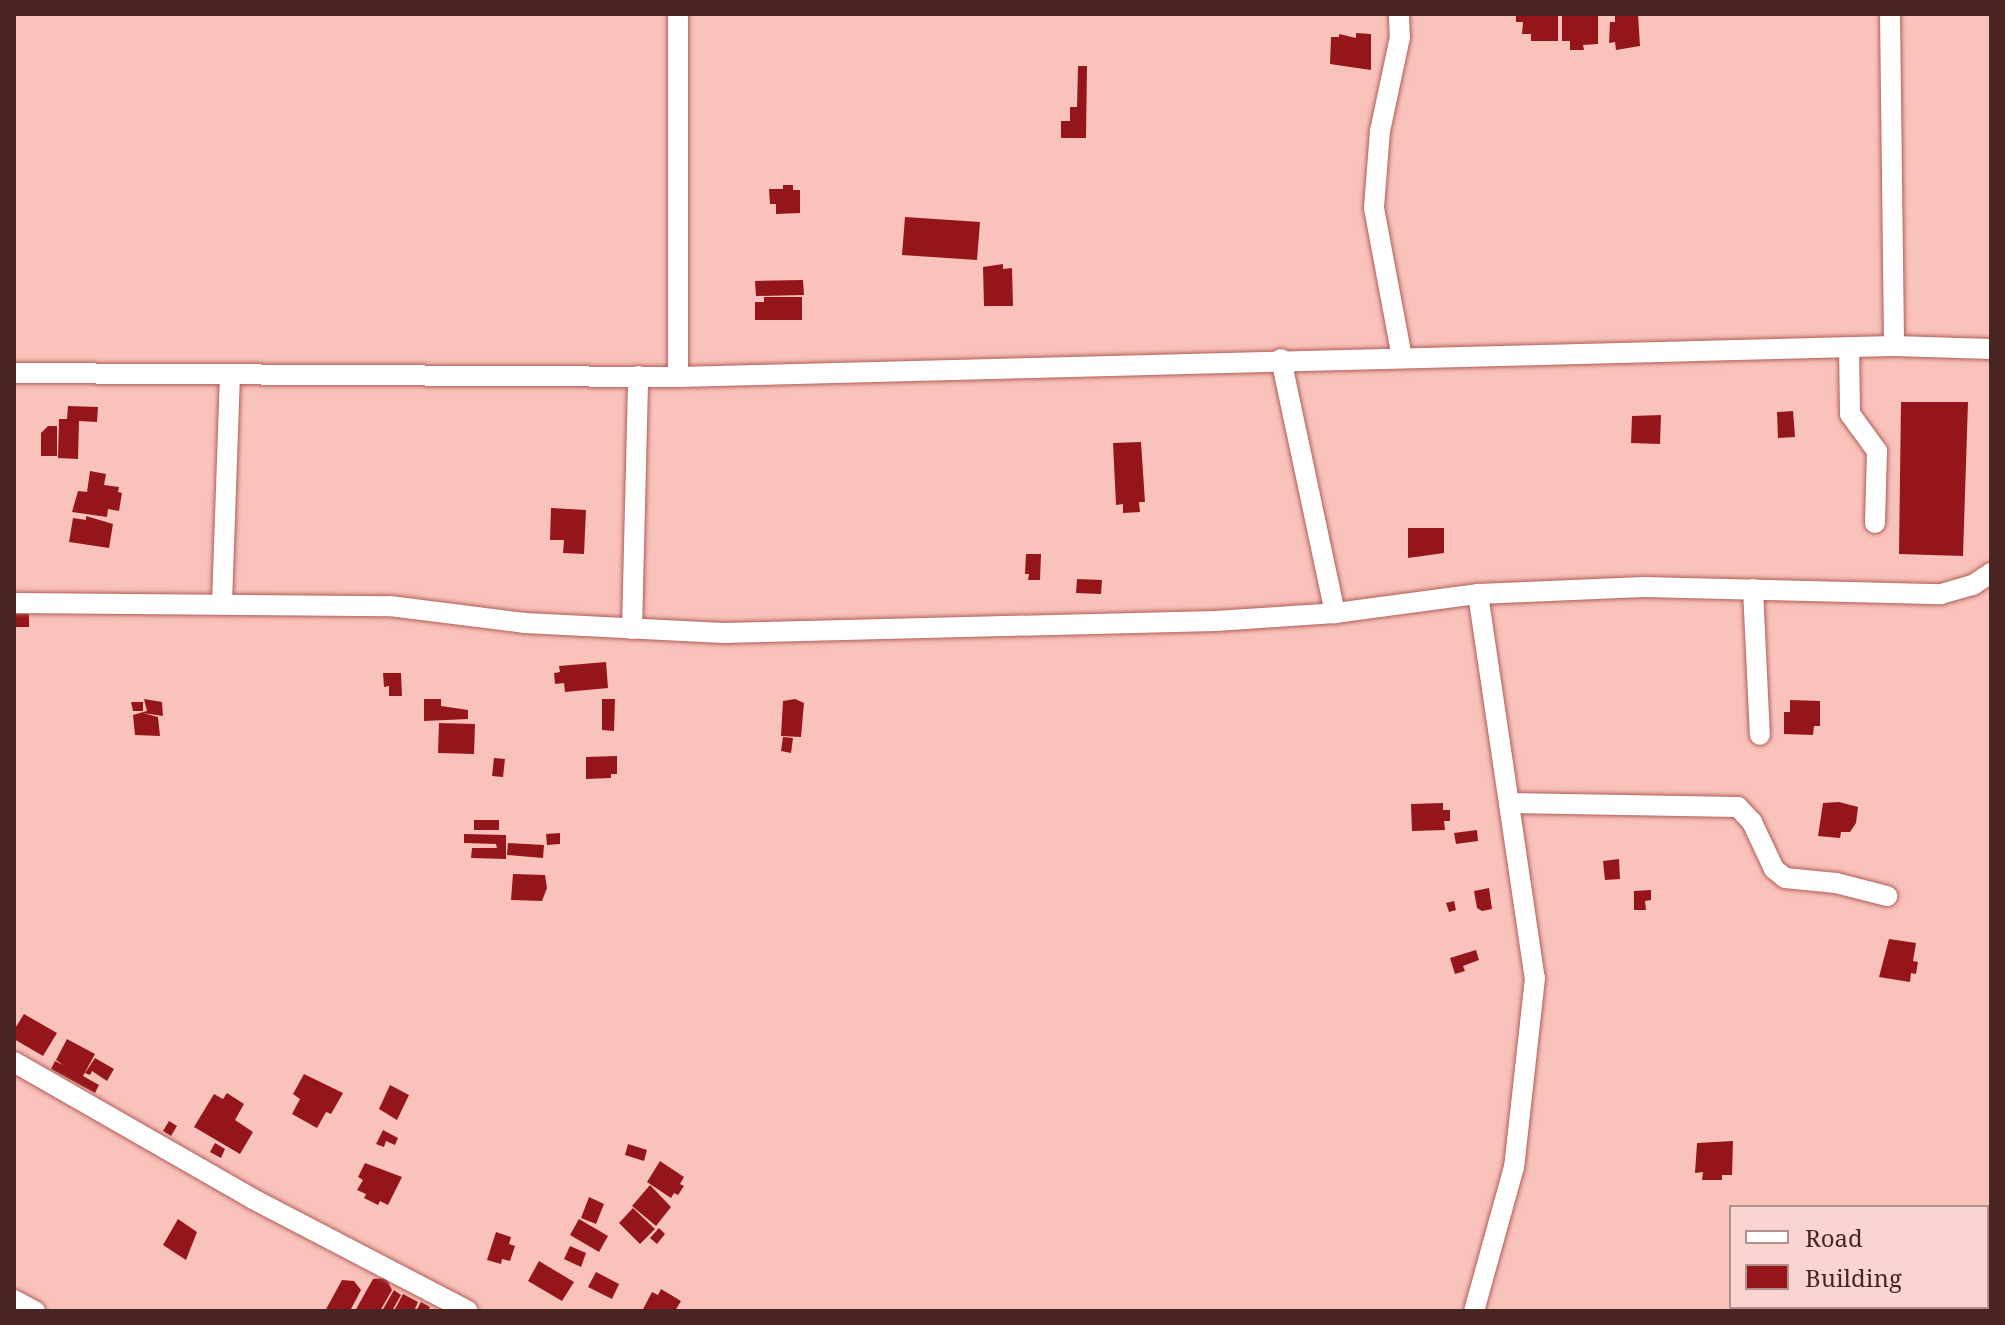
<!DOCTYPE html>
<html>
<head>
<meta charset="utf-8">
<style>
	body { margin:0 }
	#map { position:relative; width:2005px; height:1325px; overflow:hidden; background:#f9c2bb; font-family:"Noto Serif",serif }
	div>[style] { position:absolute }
	.building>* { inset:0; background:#95161a }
	.roads { filter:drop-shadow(0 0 2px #af5e57) drop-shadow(0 0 2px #af5e57) }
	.minor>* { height:20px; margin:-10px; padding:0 10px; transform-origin:10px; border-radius:10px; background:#fff }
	span { translate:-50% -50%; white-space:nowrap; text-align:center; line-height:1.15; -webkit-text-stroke:8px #fad4d0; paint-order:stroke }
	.frame { position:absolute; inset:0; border:16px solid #482522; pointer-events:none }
	.legend { position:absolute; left:1729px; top:1205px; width:260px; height:104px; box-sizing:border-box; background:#fad4d0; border:2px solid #b38e8a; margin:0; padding:10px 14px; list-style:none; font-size:24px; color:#482522 }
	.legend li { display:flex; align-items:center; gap:16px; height:40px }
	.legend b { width:40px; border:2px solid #b38e8a }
</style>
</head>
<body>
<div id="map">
	<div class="building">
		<div style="clip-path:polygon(1516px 14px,1558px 14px,1558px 41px,1531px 41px,1531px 34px,1522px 34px,1523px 22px,1516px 22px)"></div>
		<div style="clip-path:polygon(1562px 14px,1598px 14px,1598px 44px,1583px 45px,1584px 50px,1570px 50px,1570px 41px,1562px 41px)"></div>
		<div style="clip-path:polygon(1615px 14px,1638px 14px,1640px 46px,1616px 50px,1615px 42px,1609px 43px,1610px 22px,1615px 22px)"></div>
		<div style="clip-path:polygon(1356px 33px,1371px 34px,1371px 70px,1330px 64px,1331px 37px,1339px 37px,1339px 34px,1356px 38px)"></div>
		<div style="clip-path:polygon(1078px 66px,1087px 66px,1086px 138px,1061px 138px,1061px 121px,1070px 121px,1070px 107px,1077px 107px)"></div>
		<div style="clip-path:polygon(783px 185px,793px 185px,793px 190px,800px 190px,800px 213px,776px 214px,776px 204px,770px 204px,769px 189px,783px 189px)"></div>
		<div style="clip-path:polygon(905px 217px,980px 222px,977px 260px,902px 255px)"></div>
		<div style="clip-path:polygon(1003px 264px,1003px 269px,1012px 268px,1013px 306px,984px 306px,983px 267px)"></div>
		<div style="clip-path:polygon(803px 280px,804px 295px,756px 296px,755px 281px)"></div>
		<div style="clip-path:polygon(764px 297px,802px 297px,802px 320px,755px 320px,755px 302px,764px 302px)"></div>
		<div style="clip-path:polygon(1901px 402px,1968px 402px,1963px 556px,1899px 554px)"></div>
		<div style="clip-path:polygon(68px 406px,98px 407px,97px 422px,79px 421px,78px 459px,58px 458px,59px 419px,67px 419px)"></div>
		<div style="clip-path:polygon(1793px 411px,1795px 437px,1778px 438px,1777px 412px)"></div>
		<div style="clip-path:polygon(1661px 415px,1660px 444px,1631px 443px,1632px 416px)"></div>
		<div style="clip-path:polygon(48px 426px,57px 426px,57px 456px,41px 456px,41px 433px)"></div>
		<div style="clip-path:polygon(1141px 442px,1145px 502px,1139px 502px,1140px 512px,1123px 513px,1123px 504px,1116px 505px,1113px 443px)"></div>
		<div style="clip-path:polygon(90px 471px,106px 474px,104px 485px,119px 487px,118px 492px,122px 493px,119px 511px,108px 509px,107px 517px,72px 512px,78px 491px,87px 492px)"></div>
		<div style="clip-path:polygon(551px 508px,586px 510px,584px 554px,563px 553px,564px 540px,550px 540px)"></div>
		<div style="clip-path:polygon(86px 516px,113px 524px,109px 548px,69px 542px,73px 518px,86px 520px)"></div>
		<div style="clip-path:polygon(1408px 528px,1444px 528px,1444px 553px,1408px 558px)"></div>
		<div style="clip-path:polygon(1026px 554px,1041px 554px,1040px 580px,1028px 580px,1029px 574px,1025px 574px)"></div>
		<div style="clip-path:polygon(1077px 579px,1102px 580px,1101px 594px,1076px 593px)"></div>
		<div style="clip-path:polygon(14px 614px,29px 614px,29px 627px,14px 627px)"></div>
		<div style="clip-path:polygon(606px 662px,608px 688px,565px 692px,564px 683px,555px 684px,554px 673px,560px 672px,559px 666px)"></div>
		<div style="clip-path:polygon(383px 673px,401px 673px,402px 696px,389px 696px,389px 686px,384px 687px)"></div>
		<div style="clip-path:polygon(144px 699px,162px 702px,163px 716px,143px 713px,158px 717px,160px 736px,135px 735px,133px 715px,147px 711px)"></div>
		<div style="clip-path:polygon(424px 699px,441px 699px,441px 706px,468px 710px,468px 719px,424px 721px)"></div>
		<div style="clip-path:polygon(602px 699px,615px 699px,614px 731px,602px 730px)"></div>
		<div style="clip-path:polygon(795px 699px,804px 703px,801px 737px,781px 736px,783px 701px)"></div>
		<div style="clip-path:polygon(1790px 700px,1820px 701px,1820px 726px,1814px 726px,1813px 735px,1784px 734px,1784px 712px,1790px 712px)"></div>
		<div style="clip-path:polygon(131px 702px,143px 702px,143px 711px,133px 711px)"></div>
		<div style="clip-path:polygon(439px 723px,475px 724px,474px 754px,438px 753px)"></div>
		<div style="clip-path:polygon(783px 737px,793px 738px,791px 753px,781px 751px)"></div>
		<div style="clip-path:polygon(617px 756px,617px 774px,611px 774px,611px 778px,586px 779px,586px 757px)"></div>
		<div style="clip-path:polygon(494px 758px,505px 759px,503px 777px,492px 776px)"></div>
		<div style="clip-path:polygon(1839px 802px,1858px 807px,1856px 823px,1850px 832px,1841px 832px,1840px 838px,1818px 836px,1823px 803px)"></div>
		<div style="clip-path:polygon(1443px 803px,1443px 810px,1450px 810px,1450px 821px,1444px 821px,1445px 830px,1412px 831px,1411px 804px)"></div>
		<div style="clip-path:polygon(474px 820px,499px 820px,499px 830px,474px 830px)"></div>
		<div style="clip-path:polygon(1477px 830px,1478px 841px,1456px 844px,1454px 833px)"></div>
		<div style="clip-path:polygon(560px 833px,560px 844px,547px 845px,546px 834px)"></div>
		<div style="clip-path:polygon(464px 834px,506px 835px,506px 859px,471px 858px,472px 848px,497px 848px,496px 844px,464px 843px)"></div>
		<div style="clip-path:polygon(508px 843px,544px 845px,543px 858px,507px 855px)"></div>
		<div style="clip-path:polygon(1619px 859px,1620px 879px,1605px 880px,1603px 861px)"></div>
		<div style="clip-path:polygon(513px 874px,545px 875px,547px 888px,542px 901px,511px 900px)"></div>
		<div style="clip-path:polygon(1489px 888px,1492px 909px,1482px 911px,1477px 908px,1474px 891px)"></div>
		<div style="clip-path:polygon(1651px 890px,1651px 900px,1645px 901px,1646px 910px,1634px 910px,1634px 891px)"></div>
		<div style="clip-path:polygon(1454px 901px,1456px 910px,1449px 912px,1446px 903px)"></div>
		<div style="clip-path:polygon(1889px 939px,1916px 943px,1913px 961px,1918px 962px,1916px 974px,1911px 973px,1910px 982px,1879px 977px)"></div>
		<div style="clip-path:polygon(1476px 950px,1479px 960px,1463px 966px,1465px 971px,1455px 974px,1450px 958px)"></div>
		<div style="clip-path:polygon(24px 1014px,57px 1033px,43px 1056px,14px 1039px,14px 1030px)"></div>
		<div style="clip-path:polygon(67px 1039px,95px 1054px,83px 1076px,99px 1085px,95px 1093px,51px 1069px,55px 1061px,63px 1065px,56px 1060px)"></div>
		<div style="clip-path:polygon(95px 1058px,114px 1069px,107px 1081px,92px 1071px,90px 1075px,85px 1073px)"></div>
		<div style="clip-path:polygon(304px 1074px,343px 1093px,331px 1114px,326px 1112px,317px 1128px,292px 1114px,300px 1099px,293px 1094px)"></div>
		<div style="clip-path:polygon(390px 1085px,409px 1095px,397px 1120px,379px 1109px)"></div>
		<div style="clip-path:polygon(227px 1093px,244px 1104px,235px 1120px,253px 1132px,240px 1154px,194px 1127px,214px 1094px,223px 1099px)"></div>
		<div style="clip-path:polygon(169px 1121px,177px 1126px,171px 1136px,163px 1131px)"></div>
		<div style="clip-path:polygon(383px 1130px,398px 1138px,395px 1145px,386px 1141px,384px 1147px,376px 1144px)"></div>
		<div style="clip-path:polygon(1733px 1141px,1732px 1175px,1722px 1175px,1722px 1180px,1702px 1180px,1703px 1172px,1695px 1173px,1697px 1143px)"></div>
		<div style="clip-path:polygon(215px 1143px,225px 1149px,221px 1158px,210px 1152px)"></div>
		<div style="clip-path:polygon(628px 1144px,647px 1150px,644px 1161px,625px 1155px)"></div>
		<div style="clip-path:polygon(660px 1161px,684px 1177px,680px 1184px,684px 1186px,678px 1195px,674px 1193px,671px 1198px,647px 1182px)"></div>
		<div style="clip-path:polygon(365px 1163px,402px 1177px,388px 1205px,380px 1201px,378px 1205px,364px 1198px,366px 1194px,357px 1190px,363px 1180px,358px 1177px)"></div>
		<div style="clip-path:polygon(650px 1185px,671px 1207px,656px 1226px,632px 1206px)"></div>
		<div style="clip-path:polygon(589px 1197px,604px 1204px,596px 1224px,581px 1218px)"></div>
		<div style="clip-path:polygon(633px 1208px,655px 1229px,640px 1244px,619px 1223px)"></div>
		<div style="clip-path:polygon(178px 1219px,197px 1232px,186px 1260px,163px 1245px)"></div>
		<div style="clip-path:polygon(579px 1219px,608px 1236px,599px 1252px,570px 1235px)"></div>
		<div style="clip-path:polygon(659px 1228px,665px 1234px,657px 1244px,650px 1238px)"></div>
		<div style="clip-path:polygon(496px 1232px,511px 1237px,509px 1244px,515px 1246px,510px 1261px,502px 1259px,501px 1264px,487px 1260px)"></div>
		<div style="clip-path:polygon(570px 1246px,586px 1253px,581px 1267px,564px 1259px)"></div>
		<div style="clip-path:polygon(539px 1261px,574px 1282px,562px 1301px,528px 1281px)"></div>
		<div style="clip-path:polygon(596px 1272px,619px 1284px,612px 1299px,588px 1287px)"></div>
		<div style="clip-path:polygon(386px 1278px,392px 1290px,380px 1311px,355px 1311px,373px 1279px)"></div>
		<div style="clip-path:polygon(342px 1280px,354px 1281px,361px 1290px,350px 1311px,325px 1311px)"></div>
		<div style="clip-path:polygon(661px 1289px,681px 1301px,675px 1311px,642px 1311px,652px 1292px,658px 1295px)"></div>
		<div style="clip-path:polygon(394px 1290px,401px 1295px,392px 1311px,382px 1311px)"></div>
		<div style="clip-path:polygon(403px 1294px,418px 1302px,414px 1311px,394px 1311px)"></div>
		<div style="clip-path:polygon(421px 1302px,430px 1307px,428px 1311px,416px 1311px)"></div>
	</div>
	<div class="roads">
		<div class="minor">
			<div style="left:678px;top:14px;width:363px;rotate:90deg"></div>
			<div style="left:1399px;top:14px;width:23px;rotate:88deg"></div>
			<div style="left:1400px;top:37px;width:96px;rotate:102deg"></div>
			<div style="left:1380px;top:131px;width:77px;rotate:94.5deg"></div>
			<div style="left:1374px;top:208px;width:152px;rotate:79.4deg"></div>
			<div style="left:1890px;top:14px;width:332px;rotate:89.3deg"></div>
			<div style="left:1849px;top:347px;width:67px;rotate:89.1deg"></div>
			<div style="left:1850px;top:414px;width:46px;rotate:53.9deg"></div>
			<div style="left:1877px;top:451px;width:72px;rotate:91.6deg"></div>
			<div style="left:1281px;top:359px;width:260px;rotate:78deg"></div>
			<div style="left:14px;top:373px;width:664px;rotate:0.35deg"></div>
			<div style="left:678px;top:377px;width:1216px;rotate:-1.46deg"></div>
			<div style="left:1894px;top:346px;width:97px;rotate:1.8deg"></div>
			<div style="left:1753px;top:589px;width:146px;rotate:87.3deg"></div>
			<div style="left:1478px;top:594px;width:166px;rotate:-2.4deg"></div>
			<div style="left:1644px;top:587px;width:297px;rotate:1.4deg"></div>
			<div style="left:1941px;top:594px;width:33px;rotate:-16deg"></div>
			<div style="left:1973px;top:585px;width:22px;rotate:-34deg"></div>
			<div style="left:14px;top:603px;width:376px;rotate:0.5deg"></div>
			<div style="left:390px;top:606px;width:136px;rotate:7.2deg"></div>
			<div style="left:525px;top:623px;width:198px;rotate:2.9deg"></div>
			<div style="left:723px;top:633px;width:493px;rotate:-1.4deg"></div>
			<div style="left:1216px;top:621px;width:119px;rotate:-3.8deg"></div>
			<div style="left:1335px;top:613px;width:144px;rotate:-7.6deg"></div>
			<div style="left:1478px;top:594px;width:388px;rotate:81.6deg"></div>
			<div style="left:1535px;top:978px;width:190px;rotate:96.3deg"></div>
			<div style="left:1514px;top:1167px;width:149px;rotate:105.5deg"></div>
			<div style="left:222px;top:603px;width:229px;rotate:-88deg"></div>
			<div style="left:632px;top:629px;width:253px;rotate:-88.6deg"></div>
			<div style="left:1509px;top:803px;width:229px;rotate:1deg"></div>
			<div style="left:1738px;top:807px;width:21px;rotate:47deg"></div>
			<div style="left:1752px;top:822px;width:52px;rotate:64.9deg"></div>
			<div style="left:1774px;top:869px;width:14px;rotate:39deg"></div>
			<div style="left:1785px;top:878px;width:51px;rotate:5.6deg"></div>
			<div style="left:1836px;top:883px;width:53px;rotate:14.3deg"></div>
			<div style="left:14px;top:1062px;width:275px;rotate:29.8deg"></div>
			<div style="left:253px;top:1199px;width:242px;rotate:27.5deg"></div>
			<div style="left:14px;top:1300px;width:24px;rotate:28deg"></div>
		</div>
	</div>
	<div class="frame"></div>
	<ul class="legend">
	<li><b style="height:10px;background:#fff"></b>Road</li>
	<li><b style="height:22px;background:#95161a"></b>Building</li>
	</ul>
</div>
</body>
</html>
